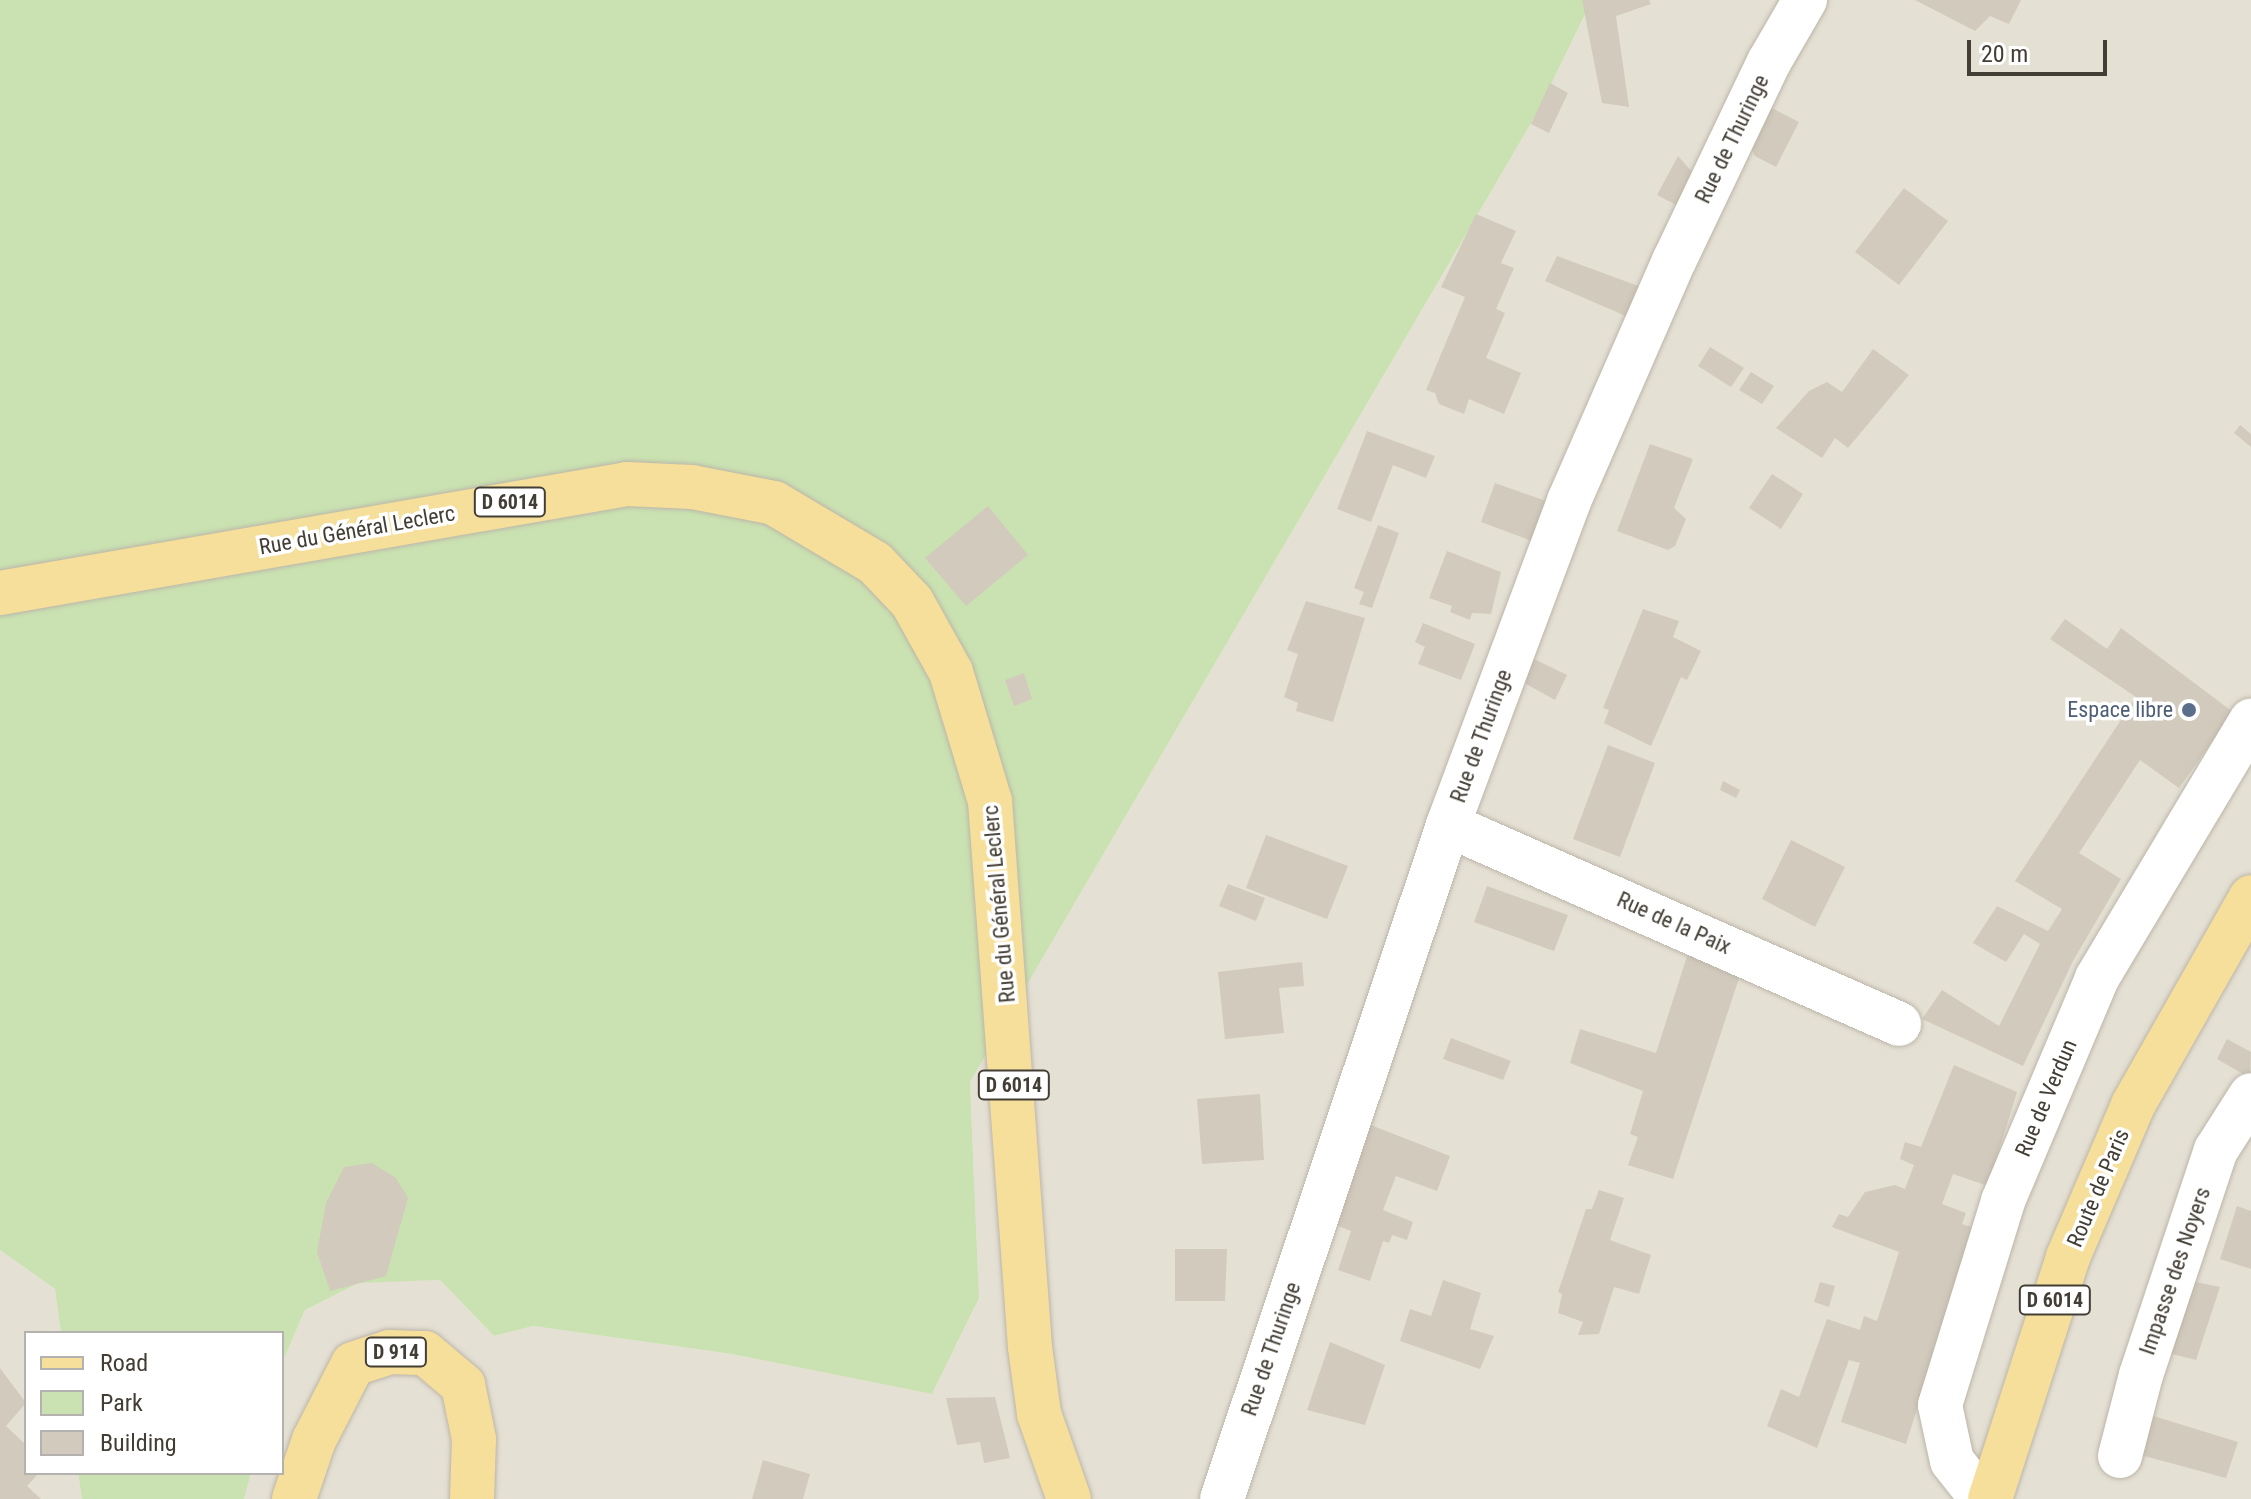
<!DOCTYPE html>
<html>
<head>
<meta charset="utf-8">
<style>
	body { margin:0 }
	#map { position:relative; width:2251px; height:1499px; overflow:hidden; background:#f1eee5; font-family:"Roboto Condensed",sans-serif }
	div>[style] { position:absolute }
	.residential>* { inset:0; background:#e5e0d4 }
	.green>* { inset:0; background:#cae2b1 }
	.building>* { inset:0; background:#d2cabc }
	.roads { filter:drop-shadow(0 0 2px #bcb6a9) drop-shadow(0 0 2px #bcb6a9) }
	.street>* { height:44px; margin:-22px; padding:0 22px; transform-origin:22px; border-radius:22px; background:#fff }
	.primary>* { height:44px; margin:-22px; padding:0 22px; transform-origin:22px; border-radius:22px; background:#f6df9a }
	.dots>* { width:22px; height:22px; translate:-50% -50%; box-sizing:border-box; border:4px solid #fff; border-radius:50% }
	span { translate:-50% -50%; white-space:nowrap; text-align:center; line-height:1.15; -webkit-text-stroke:7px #fff; paint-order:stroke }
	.shield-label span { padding:2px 6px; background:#fff; border:2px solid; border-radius:6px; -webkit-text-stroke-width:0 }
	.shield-label { font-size:20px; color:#433e35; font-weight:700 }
	.street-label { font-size:22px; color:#433e35 }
	.service-label { font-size:22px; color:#4e5e75 }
	.right { translate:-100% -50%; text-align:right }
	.legend { position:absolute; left:24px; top:1331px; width:260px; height:144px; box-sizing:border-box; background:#fff; border:2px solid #b4b2ae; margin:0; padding:10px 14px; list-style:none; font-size:24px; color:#433e35 }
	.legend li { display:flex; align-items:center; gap:16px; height:40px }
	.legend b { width:40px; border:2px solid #b4b2ae }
	.scale { position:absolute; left:1967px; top:40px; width:140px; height:36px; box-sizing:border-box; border:4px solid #433e35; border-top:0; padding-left:10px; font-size:24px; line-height:28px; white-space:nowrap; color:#433e35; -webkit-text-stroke:6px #fff; paint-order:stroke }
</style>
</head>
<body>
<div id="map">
	<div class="residential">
		<div style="clip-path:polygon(1592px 0,2251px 0,2251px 1499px,244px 1499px,251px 1473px,282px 1473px,282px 1363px,305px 1310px,358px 1282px,440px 1280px,494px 1336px,533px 1326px,732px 1354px,932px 1394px,979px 1298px,970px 1082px,1537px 113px)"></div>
		<div style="clip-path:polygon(0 1250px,55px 1289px,61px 1333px,26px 1333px,26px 1473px,78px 1473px,82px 1499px,0 1499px)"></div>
	</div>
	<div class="green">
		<div style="clip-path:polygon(0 0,1592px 0,1537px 113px,970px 1082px,979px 1298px,932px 1394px,732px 1354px,533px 1326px,494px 1336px,440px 1280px,358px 1283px,305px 1310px,282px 1363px,282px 1333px,61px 1333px,55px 1289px,0 1250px)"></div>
		<div style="clip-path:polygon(78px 1473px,251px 1473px,244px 1499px,82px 1499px)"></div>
	</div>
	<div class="building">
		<div style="clip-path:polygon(1582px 0,1649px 0,1651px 4px,1616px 16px,1629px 107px,1602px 103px)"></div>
		<div style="clip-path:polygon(1915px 0,2021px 0,2009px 24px,1990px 16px,1975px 31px)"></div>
		<div style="clip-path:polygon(1550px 83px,1568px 93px,1549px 133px,1531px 124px)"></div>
		<div style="clip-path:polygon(1770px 107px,1799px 122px,1776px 167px,1755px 156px,1748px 142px)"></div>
		<div style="clip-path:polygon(1678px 156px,1694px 174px,1678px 206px,1657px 195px)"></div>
		<div style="clip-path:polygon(1904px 188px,1948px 221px,1899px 285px,1855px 252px)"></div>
		<div style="clip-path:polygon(1476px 214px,1516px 231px,1501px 263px,1514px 268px,1496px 309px,1505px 313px,1486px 358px,1521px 373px,1504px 414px,1469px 399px,1464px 414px,1439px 404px,1435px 393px,1426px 390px,1465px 297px,1441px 287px)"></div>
		<div style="clip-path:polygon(1557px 256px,1641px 287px,1628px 317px,1545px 281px)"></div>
		<div style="clip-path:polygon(1710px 347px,1744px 368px,1731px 387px,1698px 366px)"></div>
		<div style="clip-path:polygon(1873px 349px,1909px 375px,1848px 448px,1835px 438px,1822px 458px,1776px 428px,1809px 391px,1827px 382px,1842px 392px)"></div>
		<div style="clip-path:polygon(1751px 372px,1774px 386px,1762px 404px,1739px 390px)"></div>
		<div style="clip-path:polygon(2240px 425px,2251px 434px,2251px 447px,2234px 433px)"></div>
		<div style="clip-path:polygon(1367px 431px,1435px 456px,1426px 478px,1393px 465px,1371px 522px,1337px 509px)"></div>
		<div style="clip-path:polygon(1650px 444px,1693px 459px,1674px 508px,1686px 519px,1675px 546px,1668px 550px,1617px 531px)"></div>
		<div style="clip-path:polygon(1772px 474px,1803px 494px,1781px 529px,1749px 508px)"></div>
		<div style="clip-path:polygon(1495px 483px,1546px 501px,1532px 541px,1481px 522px)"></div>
		<div style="clip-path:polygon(988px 506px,1028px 555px,966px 606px,925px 558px)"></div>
		<div style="clip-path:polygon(1378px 525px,1399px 533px,1372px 608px,1359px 604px,1364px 592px,1354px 588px)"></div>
		<div style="clip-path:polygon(1447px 551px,1501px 572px,1491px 614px,1472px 613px,1470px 620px,1450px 612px,1452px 606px,1429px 598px)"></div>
		<div style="clip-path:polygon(1306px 601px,1365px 618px,1333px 722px,1296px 711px,1298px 703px,1284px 697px,1298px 654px,1287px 650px)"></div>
		<div style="clip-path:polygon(1643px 609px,1679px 621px,1673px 637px,1701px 651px,1687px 680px,1681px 677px,1651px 746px,1604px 723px,1609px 710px,1603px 708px)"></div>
		<div style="clip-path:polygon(2065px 619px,2107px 649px,2121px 628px,2233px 712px,2179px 788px,2140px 760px,2079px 853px,2121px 879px,2073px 961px,2023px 1066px,1922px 1019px,1942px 990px,1999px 1026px,2040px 944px,2024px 934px,2006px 962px,1973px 943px,1997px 906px,2048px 931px,2062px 909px,2015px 881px,2136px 697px,2050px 639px)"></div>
		<div style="clip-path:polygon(1423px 623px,1475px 644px,1461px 680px,1418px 664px,1425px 647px,1415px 642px)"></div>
		<div style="clip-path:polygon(1530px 657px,1567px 675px,1555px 700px,1521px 681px)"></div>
		<div style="clip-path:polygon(1024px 673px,1032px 699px,1014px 706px,1005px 680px)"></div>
		<div style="clip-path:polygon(1608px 745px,1655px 763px,1620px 857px,1573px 839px)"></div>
		<div style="clip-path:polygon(1723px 781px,1740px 790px,1736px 798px,1720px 790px)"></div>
		<div style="clip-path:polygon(1266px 835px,1348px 866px,1327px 919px,1246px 888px)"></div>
		<div style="clip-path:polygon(1791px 840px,1845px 867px,1815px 927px,1762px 899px)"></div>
		<div style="clip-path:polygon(1228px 884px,1265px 898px,1256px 921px,1219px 906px)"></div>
		<div style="clip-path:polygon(1487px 886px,1568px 915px,1554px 951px,1474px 922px)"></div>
		<div style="clip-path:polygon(1689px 950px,1741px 972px,1673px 1179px,1628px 1165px,1638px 1137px,1630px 1134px,1643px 1091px,1570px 1063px,1580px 1029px,1656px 1053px)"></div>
		<div style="clip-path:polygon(1302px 962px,1304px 986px,1279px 988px,1284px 1033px,1225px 1039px,1218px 972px)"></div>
		<div style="clip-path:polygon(1451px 1038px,1511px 1061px,1503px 1080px,1443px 1059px)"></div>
		<div style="clip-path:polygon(2227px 1039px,2251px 1052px,2250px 1078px,2217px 1059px)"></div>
		<div style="clip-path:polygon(1954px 1065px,2017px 1092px,1988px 1186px,1953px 1174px,1942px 1204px,1966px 1213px,1962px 1224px,1974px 1228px,1906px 1444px,1841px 1422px,1860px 1363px,1849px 1360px,1817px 1448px,1767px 1426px,1781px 1389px,1799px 1397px,1827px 1319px,1860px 1330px,1864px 1316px,1877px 1321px,1899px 1252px,1832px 1227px,1839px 1214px,1848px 1217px,1865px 1192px,1895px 1185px,1905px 1189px,1914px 1165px,1900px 1159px,1905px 1142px,1921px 1147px)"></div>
		<div style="clip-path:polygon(1260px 1094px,1264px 1160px,1202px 1164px,1197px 1099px)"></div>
		<div style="clip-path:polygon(1368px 1124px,1450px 1156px,1437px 1191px,1396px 1176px,1383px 1210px,1413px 1222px,1407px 1240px,1392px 1235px,1389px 1243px,1383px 1241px,1370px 1281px,1338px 1270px,1351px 1231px,1333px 1224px)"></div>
		<div style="clip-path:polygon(372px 1163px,396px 1178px,408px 1198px,386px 1276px,330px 1291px,317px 1252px,326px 1203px,344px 1167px)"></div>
		<div style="clip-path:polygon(1599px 1190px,1624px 1198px,1610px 1240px,1651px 1255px,1639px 1294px,1614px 1287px,1599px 1334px,1578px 1335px,1583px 1322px,1558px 1313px,1562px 1294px,1558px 1292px,1586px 1209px,1592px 1209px)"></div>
		<div style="clip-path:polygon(2237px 1206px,2251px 1211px,2251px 1269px,2220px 1259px)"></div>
		<div style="clip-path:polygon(1175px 1249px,1227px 1249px,1225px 1301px,1175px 1301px)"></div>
		<div style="clip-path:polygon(1443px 1280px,1481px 1293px,1470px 1329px,1494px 1336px,1480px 1369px,1400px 1341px,1410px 1309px,1431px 1316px)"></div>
		<div style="clip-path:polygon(2186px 1280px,2220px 1287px,2196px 1360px,2164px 1352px)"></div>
		<div style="clip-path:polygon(1820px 1282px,1835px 1286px,1829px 1307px,1814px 1302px)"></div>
		<div style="clip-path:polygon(1330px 1342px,1385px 1365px,1365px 1425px,1307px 1410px)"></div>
		<div style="clip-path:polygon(0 1368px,26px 1403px,6px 1426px,26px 1445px,26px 1473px,39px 1473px,27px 1486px,41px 1499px,0 1499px)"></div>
		<div style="clip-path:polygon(995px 1397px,1010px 1458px,984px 1463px,980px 1442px,957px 1445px,946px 1398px)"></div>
		<div style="clip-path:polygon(2147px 1414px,2238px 1442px,2226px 1478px,2137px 1454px)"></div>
		<div style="clip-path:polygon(763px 1460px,810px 1474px,803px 1499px,752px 1499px)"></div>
	</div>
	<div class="roads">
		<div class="street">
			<div style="left:1448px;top:825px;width:493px;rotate:23.8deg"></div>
			<div style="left:2120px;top:1456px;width:84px;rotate:-75.5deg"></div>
			<div style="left:2141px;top:1375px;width:237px;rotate:-71.6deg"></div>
			<div style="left:2216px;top:1150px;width:65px;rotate:-57.5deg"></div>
			<div style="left:1222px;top:1499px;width:711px;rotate:-71.46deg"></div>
			<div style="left:1448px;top:825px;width:346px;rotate:-69.5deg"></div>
			<div style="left:1569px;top:501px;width:262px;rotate:-66.4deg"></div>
			<div style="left:1674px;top:261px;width:221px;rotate:-64.5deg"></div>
			<div style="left:1769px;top:62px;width:72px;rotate:-59.9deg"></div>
			<div style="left:1982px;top:1499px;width:48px;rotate:-128.3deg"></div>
			<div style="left:1952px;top:1461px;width:57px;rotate:-102.1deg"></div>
			<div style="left:1940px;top:1405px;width:214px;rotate:-72.8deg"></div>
			<div style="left:2003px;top:1201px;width:242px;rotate:-67.1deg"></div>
			<div style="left:2097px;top:978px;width:300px;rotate:-59.1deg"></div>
		</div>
		<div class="primary">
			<div style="left:0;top:593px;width:636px;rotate:-9.86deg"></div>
			<div style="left:627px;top:484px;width:65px;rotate:2.6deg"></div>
			<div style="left:692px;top:487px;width:84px;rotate:11deg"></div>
			<div style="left:774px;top:503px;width:117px;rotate:30.7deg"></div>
			<div style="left:875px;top:563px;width:54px;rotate:46.5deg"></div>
			<div style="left:912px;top:602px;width:80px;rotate:60.9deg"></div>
			<div style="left:951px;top:672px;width:135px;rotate:73.2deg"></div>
			<div style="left:990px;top:801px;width:547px;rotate:85.81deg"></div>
			<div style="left:1030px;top:1347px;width:68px;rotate:82.3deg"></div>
			<div style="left:1039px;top:1414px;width:90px;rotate:70.6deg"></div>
			<div style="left:294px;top:1499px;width:62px;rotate:-71.3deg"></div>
			<div style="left:314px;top:1440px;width:85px;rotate:-62.8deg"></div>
			<div style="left:353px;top:1364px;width:38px;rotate:-18deg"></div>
			<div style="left:389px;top:1352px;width:36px;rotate:2deg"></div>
			<div style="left:425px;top:1353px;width:50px;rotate:40.1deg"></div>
			<div style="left:463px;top:1385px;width:55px;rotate:78.5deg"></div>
			<div style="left:474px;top:1439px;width:60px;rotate:91.9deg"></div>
			<div style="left:1990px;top:1499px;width:254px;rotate:-72.1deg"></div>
			<div style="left:2068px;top:1257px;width:165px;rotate:-66.8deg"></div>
			<div style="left:2133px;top:1105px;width:239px;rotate:-60.4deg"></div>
		</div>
	</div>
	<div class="dots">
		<div style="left:2189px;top:710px;background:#5c6f8a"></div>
	</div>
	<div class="shield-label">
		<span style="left:510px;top:502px">D 6014</span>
		<span style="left:1014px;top:1085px">D 6014</span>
		<span style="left:2055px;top:1300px">D 6014</span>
		<span style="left:396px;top:1352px">D 914</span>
	</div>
	<div class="street-label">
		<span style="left:1732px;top:139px;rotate:-64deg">Rue de Thuringe</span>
		<span style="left:357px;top:530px;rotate:-10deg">Rue du Général Leclerc</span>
		<span style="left:1481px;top:736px;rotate:-70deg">Rue de Thuringe</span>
		<span style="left:999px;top:904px;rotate:-95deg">Rue du Général Leclerc</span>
		<span style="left:1674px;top:923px;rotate:24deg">Rue de la Paix</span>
		<span style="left:2046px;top:1098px;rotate:-67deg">Rue de Verdun</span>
		<span style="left:2098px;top:1188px;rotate:-67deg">Route de Paris</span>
		<span style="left:2175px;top:1271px;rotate:-71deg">Impasse des Noyers</span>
		<span style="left:1271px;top:1349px;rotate:-71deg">Rue de Thuringe</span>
	</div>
	<div class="service-label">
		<span class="right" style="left:2173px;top:710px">Espace libre</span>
	</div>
	<ul class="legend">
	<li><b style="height:10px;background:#f6df9a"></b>Road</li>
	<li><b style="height:22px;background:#cae2b1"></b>Park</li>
	<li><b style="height:22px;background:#d2cabc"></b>Building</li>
	</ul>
	<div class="scale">20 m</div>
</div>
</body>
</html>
